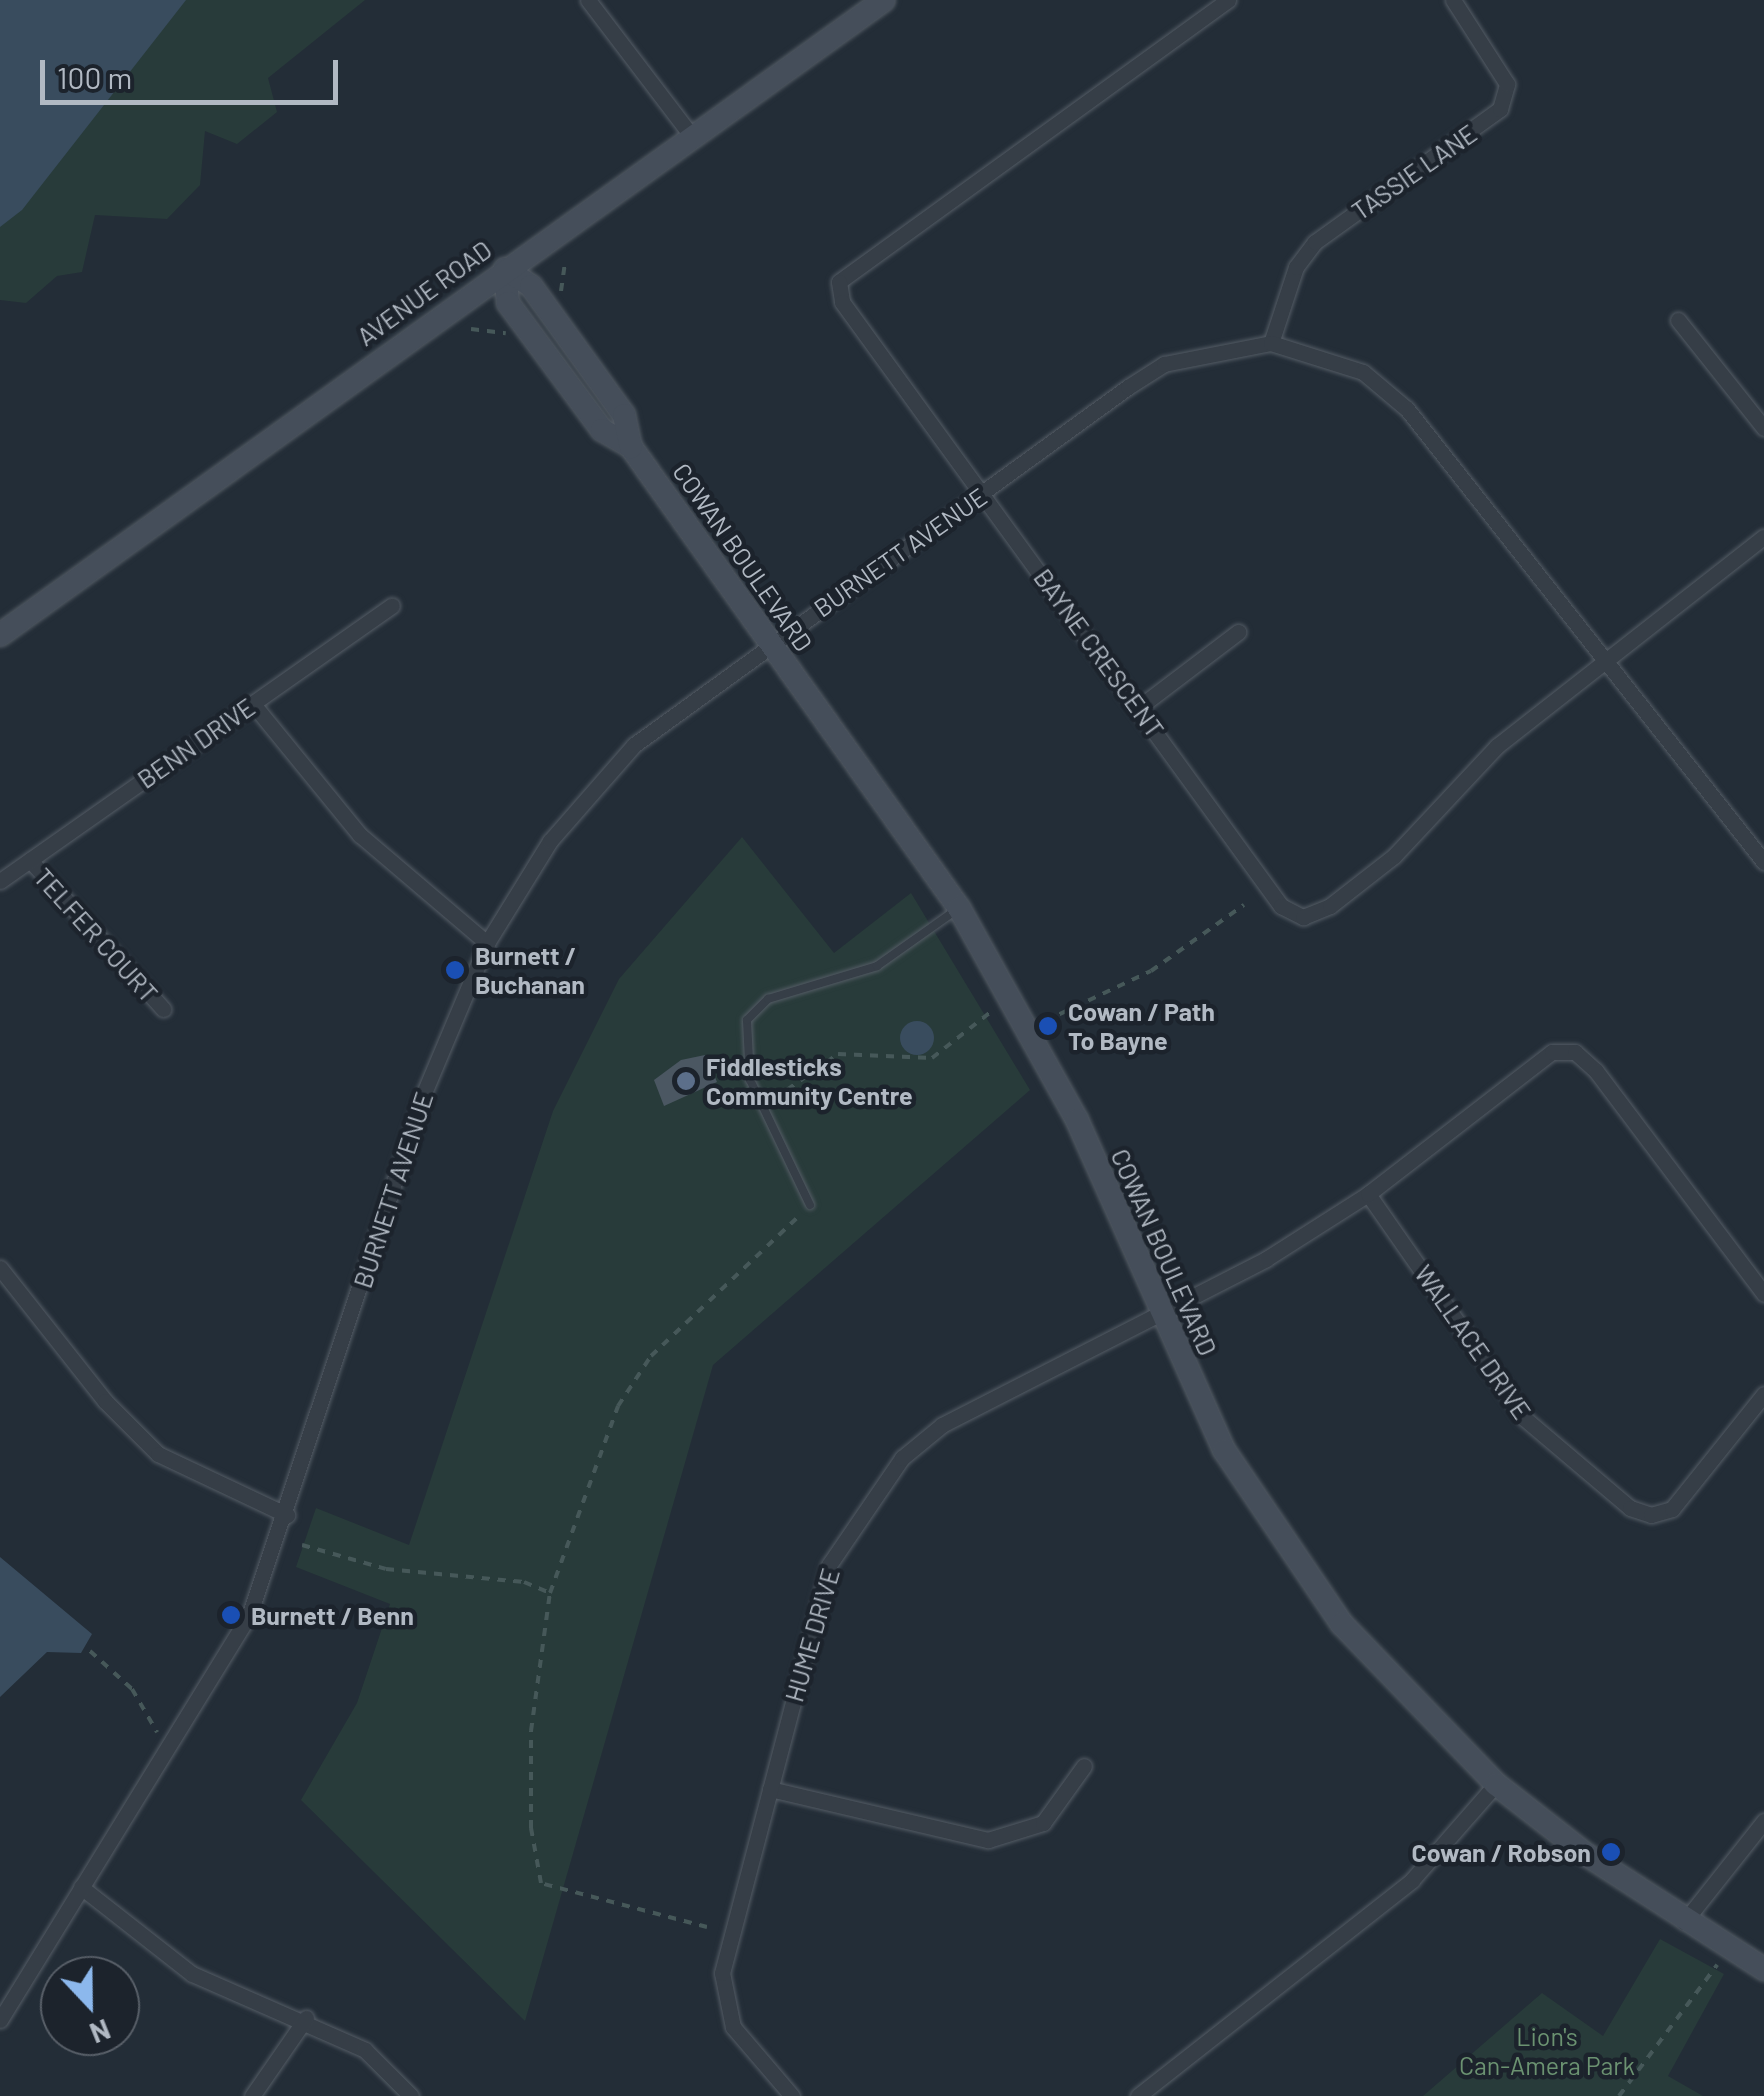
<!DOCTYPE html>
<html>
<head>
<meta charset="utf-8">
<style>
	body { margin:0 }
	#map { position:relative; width:1764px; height:2096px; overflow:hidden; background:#232d37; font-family:Barlow,sans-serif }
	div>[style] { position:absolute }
	.green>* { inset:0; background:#283b3a }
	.water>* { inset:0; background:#394c5e }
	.round { border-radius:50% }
	.building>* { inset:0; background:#4b5762 }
	.path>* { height:4px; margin-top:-2px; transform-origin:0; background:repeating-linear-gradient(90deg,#465859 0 8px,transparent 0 16px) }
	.roads { filter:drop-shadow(0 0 2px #545c65) drop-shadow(0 0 2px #545c65) }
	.lane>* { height:8px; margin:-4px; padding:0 4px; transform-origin:4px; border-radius:4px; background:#363e47 }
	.street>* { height:15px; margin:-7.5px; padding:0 7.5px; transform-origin:7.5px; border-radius:7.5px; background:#363e47 }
	.secondary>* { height:22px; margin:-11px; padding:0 11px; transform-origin:11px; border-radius:11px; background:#454e5a }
	.dots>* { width:28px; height:28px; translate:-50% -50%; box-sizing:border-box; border:5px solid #1c232c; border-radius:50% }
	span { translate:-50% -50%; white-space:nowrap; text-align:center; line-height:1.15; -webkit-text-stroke:9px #1c232c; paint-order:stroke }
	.street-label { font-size:25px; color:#b1b9c3 }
	.poi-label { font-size:25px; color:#b1b9c3; font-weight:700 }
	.left { translate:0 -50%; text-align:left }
	.right { translate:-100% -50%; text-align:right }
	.park-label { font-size:25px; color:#6b9271 }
	.north { position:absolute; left:40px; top:1956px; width:100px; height:100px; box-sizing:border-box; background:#1c232c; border:2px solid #585f68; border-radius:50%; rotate:158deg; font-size:28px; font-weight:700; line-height:40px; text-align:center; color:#b1b9c3 }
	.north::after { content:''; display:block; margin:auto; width:35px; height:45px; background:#8cb8ed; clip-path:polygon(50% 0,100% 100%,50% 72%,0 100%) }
	.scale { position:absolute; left:40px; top:60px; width:298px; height:45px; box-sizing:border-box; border:5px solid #b1b9c3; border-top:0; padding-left:12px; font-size:30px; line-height:35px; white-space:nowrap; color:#b1b9c3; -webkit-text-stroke:8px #1c232c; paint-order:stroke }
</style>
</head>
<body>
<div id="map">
	<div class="green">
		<div style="clip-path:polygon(0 0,365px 0,268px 78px,277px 112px,237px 144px,205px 131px,200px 185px,167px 219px,95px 215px,82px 272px,57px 276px,26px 303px,0 300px)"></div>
		<div style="clip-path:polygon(742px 837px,834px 953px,911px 893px,1030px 1090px,713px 1365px,525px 2021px,301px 1800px,357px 1703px,390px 1604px,296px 1567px,316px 1508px,409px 1545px,553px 1111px,619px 979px)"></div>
		<div style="clip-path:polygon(1660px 1939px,1724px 1974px,1668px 2076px,1703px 2096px,1423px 2096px,1542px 1993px,1603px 2036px)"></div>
	</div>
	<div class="water">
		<div style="clip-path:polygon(0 0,186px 0,22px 210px,0 227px)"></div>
		<div class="round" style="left:900px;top:1021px;width:34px;height:34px"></div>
		<div style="clip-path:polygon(0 1557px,92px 1634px,81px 1653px,47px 1652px,0 1697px)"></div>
	</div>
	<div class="building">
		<div style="clip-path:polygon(705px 1055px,717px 1082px,664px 1106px,654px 1080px,681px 1060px)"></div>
	</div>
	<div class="path">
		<div style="left:561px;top:291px;width:29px;rotate:-82deg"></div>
		<div style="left:471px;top:329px;width:35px;rotate:7deg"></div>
		<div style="left:1045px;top:1021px;width:117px;rotate:-25.3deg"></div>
		<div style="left:1151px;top:971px;width:114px;rotate:-35.4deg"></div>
		<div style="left:774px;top:1099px;width:78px;rotate:-35.1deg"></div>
		<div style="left:838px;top:1054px;width:94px;rotate:2.4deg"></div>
		<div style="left:932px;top:1058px;width:76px;rotate:-38.1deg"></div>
		<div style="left:302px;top:1545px;width:87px;rotate:15.9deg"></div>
		<div style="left:386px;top:1569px;width:139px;rotate:5.4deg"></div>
		<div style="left:524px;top:1582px;width:28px;rotate:23deg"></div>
		<div style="left:90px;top:1651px;width:57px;rotate:42.1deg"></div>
		<div style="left:132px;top:1689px;width:50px;rotate:59.8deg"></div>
		<div style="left:707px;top:1927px;width:172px;rotate:-165.2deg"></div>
		<div style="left:541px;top:1883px;width:56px;rotate:-100.3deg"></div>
		<div style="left:531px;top:1828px;width:97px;rotate:-90deg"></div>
		<div style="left:531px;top:1731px;width:139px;rotate:-82.2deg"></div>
		<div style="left:550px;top:1593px;width:199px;rotate:-70deg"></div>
		<div style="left:618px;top:1406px;width:60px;rotate:-56.6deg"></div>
		<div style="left:651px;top:1356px;width:207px;rotate:-43.4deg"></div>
		<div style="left:1619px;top:2096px;width:164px;rotate:-53.2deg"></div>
	</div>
	<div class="roads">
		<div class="lane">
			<div style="left:810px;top:1205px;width:139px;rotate:-115.6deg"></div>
			<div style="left:750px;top:1080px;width:60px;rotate:-92.9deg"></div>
			<div style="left:747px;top:1020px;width:30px;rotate:-45deg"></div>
			<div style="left:768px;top:999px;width:114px;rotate:-16.8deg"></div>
			<div style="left:877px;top:966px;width:97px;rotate:-35.3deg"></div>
		</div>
		<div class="street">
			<div style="left:588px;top:0;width:173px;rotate:52.7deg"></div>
			<div style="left:1228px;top:0;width:480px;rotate:144.1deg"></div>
			<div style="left:839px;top:282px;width:20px;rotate:81deg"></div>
			<div style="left:842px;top:302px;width:747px;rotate:53.99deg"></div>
			<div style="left:1281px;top:906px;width:25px;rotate:27deg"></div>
			<div style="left:1303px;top:917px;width:29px;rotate:-22deg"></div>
			<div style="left:1330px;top:906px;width:81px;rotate:-38deg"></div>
			<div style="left:1394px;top:856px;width:151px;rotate:-46.9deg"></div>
			<div style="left:1497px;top:746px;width:339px;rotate:-38.1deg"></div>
			<div style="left:1678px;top:320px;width:138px;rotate:51.5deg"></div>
			<div style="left:1271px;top:343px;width:80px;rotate:-71.8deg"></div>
			<div style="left:1296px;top:267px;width:31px;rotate:-53deg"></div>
			<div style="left:1315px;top:242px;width:228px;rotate:-35.7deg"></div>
			<div style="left:1500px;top:109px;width:26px;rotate:-74deg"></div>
			<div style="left:1507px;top:84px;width:100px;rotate:-122.7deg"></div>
			<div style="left:253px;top:704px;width:169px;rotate:50.8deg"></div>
			<div style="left:360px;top:835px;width:167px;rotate:40.4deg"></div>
			<div style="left:1138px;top:708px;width:126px;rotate:-37.2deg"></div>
			<div style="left:30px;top:860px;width:200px;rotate:48.2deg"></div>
			<div style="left:0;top:881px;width:479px;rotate:-35.1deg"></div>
			<div style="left:1368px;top:1194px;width:273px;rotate:55.1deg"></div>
			<div style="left:1524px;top:1418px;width:139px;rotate:40.3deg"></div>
			<div style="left:1630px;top:1508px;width:22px;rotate:18deg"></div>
			<div style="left:1651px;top:1515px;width:22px;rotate:-16deg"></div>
			<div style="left:1672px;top:1509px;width:147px;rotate:-51.3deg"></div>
			<div style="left:0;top:1268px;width:169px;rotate:51.7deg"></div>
			<div style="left:105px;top:1401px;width:75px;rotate:45deg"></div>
			<div style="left:158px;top:1454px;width:143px;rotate:25.3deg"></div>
			<div style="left:770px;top:1789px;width:224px;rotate:13.2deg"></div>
			<div style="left:988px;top:1840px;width:58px;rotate:-17.2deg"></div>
			<div style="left:1043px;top:1823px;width:70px;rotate:-54.3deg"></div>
			<div style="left:81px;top:1887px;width:141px;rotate:38.1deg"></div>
			<div style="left:192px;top:1974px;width:189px;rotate:23.7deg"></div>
			<div style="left:365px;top:2050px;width:65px;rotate:45deg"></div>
			<div style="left:1684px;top:1922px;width:129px;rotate:-51.6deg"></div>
			<div style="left:0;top:2020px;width:478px;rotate:-58.4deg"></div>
			<div style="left:250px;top:1613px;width:548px;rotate:-71.5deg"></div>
			<div style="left:424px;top:1093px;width:163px;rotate:-67.2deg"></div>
			<div style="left:487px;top:943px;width:120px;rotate:-58.3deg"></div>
			<div style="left:550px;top:841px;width:128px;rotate:-48.8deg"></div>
			<div style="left:634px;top:745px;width:610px;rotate:-35.93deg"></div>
			<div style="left:1128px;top:387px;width:43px;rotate:-32.6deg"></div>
			<div style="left:1164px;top:364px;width:109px;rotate:-11.1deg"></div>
			<div style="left:1271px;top:343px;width:96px;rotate:17.5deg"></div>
			<div style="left:1363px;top:372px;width:57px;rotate:40.1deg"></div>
			<div style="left:1407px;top:409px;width:577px;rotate:51.76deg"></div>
			<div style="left:252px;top:2096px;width:95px;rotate:-55.3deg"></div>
			<div style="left:792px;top:2096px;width:91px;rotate:-130.5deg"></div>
			<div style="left:733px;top:2027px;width:55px;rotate:-101.5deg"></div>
			<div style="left:722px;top:1973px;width:422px;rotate:-75.3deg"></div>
			<div style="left:829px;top:1565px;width:130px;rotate:-55.7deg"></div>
			<div style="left:902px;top:1458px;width:52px;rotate:-39.5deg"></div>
			<div style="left:942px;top:1425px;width:364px;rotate:-27.1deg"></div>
			<div style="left:1266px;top:1259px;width:121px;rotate:-32.5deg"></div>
			<div style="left:1368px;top:1194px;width:232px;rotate:-37.7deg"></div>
			<div style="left:1552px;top:1052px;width:23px"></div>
			<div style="left:1575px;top:1052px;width:28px;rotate:42deg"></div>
			<div style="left:1596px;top:1071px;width:279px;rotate:53deg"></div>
			<div style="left:1138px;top:2096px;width:349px;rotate:-38.2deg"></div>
			<div style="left:1412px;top:1880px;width:128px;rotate:-48.8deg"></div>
		</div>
		<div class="secondary">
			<div style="left:505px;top:269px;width:34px;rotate:85deg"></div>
			<div style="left:508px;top:303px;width:158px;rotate:53.5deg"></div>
			<div style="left:602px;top:430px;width:34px;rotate:30deg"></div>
			<div style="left:631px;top:447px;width:566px;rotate:54.57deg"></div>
			<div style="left:959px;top:908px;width:243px;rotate:60.9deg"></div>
			<div style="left:1077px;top:1120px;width:361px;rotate:66deg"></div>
			<div style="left:1224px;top:1450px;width:210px;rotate:55.9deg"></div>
			<div style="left:1342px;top:1624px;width:222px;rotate:46.1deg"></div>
			<div style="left:1496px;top:1784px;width:115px;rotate:38deg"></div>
			<div style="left:1587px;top:1855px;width:211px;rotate:32.8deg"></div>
			<div style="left:505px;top:269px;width:31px;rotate:33deg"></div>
			<div style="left:531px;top:286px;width:159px;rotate:54.2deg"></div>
			<div style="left:624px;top:415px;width:33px;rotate:78deg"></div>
			<div style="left:0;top:635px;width:1088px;rotate:-35.69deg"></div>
		</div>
	</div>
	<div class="dots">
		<div style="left:455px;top:970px;background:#1a4fb4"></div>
		<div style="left:1048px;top:1026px;background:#1a4fb4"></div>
		<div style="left:686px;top:1081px;background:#5c6f8a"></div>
		<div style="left:231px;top:1615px;background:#1a4fb4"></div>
		<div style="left:1611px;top:1852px;background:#1a4fb4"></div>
	</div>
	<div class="street-label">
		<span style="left:1414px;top:172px;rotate:-35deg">TASSIE LANE</span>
		<span style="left:424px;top:293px;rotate:-36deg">AVENUE ROAD</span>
		<span style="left:900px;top:552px;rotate:-35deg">BURNETT AVENUE</span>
		<span style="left:743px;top:557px;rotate:55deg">COWAN BOULEVARD</span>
		<span style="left:1099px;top:653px;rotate:54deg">BAYNE CRESCENT</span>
		<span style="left:196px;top:743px;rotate:-35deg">BENN DRIVE</span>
		<span style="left:96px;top:935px;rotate:48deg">TELFER COURT</span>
		<span style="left:393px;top:1190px;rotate:-72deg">BURNETT AVENUE</span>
		<span style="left:1164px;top:1252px;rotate:66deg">COWAN BOULEVARD</span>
		<span style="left:1473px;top:1342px;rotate:55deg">WALLACE DRIVE</span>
		<span style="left:812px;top:1635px;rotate:-74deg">HUME DRIVE</span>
	</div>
	<div class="poi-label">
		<span class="left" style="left:475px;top:970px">Burnett /<br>Buchanan</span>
		<span class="left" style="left:1068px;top:1026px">Cowan / Path<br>To Bayne</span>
		<span class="left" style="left:706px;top:1081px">Fiddlesticks<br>Community Centre</span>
		<span class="left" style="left:251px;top:1615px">Burnett / Benn</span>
		<span class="right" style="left:1591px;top:1852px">Cowan / Robson</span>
	</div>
	<div class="park-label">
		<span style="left:1547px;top:2051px">Lion's<br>Can-Amera Park</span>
	</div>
	<div class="north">N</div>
	<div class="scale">100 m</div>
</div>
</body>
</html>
